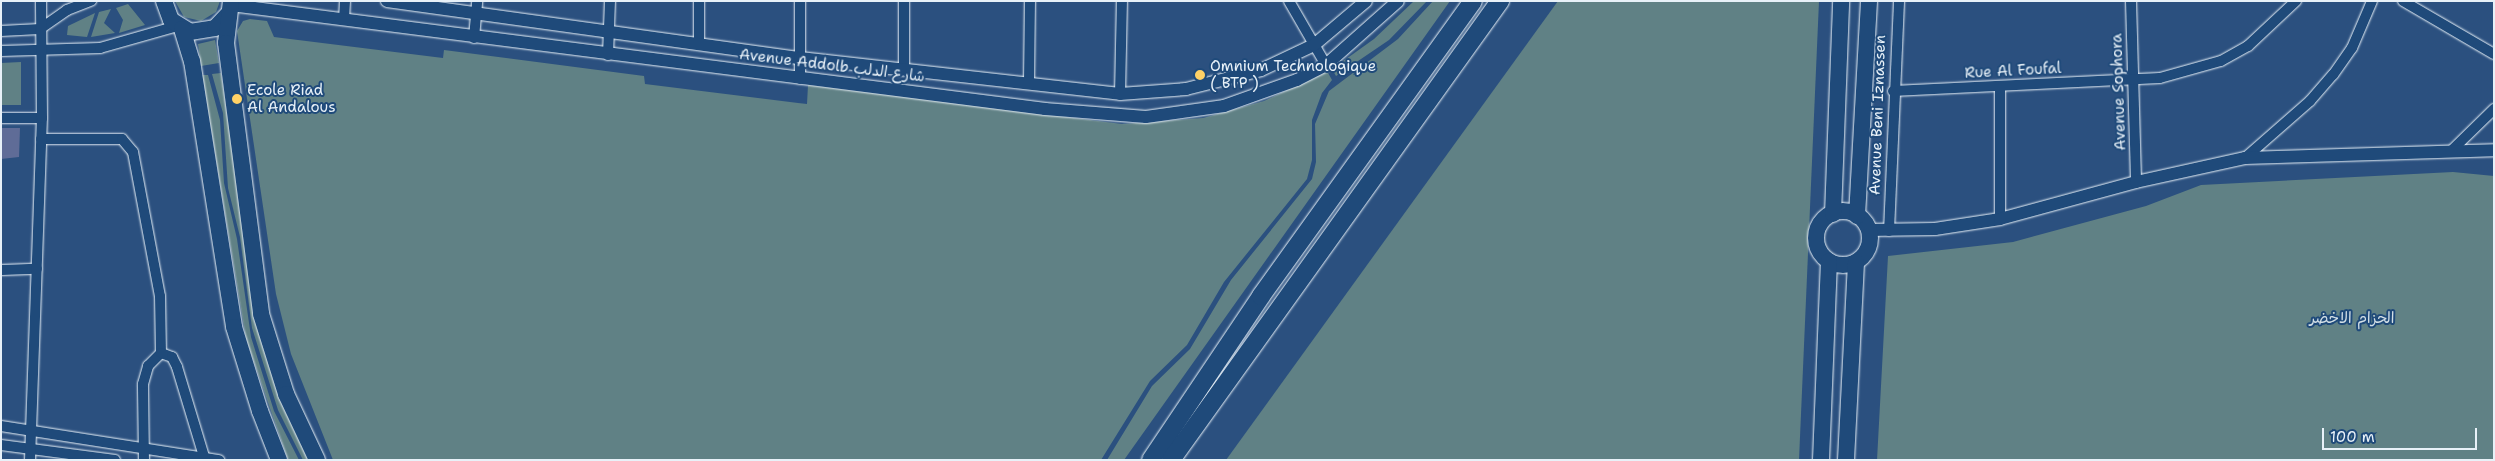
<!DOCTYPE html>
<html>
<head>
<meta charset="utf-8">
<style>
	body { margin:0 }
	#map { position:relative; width:2495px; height:461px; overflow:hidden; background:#2b507f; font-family:"Shantell Sans","Playpen Sans Arabic",sans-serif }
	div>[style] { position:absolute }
	.green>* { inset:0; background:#608185 }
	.building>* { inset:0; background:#5f6c97 }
	.roads { filter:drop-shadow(0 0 1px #e8f1f8) drop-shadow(0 0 1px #e8f1f8) }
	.minor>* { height:10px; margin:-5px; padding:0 5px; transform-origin:5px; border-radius:5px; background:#1f4a7a }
	.tertiary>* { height:12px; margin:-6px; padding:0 6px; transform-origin:6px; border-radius:6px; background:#1f4a7a }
	.primary>* { height:16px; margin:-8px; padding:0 8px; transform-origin:8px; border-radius:8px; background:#1f4a7a }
	.primary>.ring { margin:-8px; padding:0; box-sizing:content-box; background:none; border:16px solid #1f4a7a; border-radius:50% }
	.trunk>* { height:18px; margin:-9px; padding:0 9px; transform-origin:9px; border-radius:9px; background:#1f4a7a }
	.dots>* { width:14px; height:14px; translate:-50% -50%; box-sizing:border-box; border:2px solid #1f4a7a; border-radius:50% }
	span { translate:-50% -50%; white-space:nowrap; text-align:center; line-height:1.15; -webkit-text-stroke:4px #1f4a7a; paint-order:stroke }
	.street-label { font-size:15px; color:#e8f1f8 }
	.poi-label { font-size:15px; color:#e8f1f8 }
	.left { translate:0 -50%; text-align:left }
	.park-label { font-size:15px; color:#d4e0e7 }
	.frame { position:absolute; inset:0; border:2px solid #e8f1f8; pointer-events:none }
	.scale { position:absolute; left:2322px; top:428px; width:155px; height:22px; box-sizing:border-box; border:2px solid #e8f1f8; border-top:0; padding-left:6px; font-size:15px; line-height:18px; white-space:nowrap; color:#e8f1f8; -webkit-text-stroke:4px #1f4a7a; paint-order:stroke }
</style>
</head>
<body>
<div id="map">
	<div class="green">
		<div style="clip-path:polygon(175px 1px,220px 1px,216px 12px,201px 21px,184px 17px)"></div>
		<div style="clip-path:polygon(1414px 1px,1427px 1px,1389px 40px,1336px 76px,1332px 69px,1374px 39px)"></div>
		<div style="clip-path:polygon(1433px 1px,1450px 1px,1124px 460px,1107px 460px,1152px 386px,1190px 349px,1231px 280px,1312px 179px,1316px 162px,1315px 124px,1329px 91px,1398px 39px)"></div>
		<div style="clip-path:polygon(1558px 1px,1819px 1px,1799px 460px,1226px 460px)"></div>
		<div style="clip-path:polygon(128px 4px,145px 25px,119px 33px,123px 20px,116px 8px)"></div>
		<div style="clip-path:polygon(111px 9px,104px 23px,115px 33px,91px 37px,99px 12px)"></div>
		<div style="clip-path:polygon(95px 13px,87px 37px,67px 35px,68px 26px)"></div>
		<div style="clip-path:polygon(250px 19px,267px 21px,274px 37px,443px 58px,444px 50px,644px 76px,645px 84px,798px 103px,807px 104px,808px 85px,1122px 124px,1203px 118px,1264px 101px,1327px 71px,1332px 80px,1322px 93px,1312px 120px,1312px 160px,1307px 179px,1224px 282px,1187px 345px,1150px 381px,1101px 460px,333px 460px,291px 354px,276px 294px,237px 31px,243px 21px)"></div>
		<div style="clip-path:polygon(215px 40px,219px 63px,201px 66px,198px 44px)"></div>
		<div style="clip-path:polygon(21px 62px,21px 105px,1px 105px,1px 63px)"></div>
		<div style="clip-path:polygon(221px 73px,244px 226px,309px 460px,303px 460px,278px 410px,252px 328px,240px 237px,228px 188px,223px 113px,212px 74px)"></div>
		<div style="clip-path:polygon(202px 75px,208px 75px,220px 120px,224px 183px,237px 239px,251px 337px,274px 411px,299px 460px,288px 460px,246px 339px)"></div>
		<div style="clip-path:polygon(2453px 172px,2494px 176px,2494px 460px,1877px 460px,1888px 256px,2013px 242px,2146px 206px,2201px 185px)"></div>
	</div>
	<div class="building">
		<div style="clip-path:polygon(1px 128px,20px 128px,19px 157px,1px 159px)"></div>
	</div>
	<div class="roads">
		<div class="minor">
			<div style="left:904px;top:1px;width:68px;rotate:90deg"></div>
			<div style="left:1289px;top:1px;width:74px;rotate:60deg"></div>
			<div style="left:2131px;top:1px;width:181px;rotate:88.4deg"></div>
			<div style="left:2403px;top:1px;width:105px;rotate:30.2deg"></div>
			<div style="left:344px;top:20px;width:19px;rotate:-87deg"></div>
			<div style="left:1px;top:31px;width:39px;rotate:-3deg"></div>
			<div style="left:40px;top:29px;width:33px;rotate:-35deg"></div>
			<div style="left:67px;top:10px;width:26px;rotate:-21deg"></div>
			<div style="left:474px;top:38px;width:37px;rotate:-85deg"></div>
			<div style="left:699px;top:42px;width:41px;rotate:-90deg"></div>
			<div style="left:1px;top:51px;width:99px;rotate:-1.7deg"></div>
			<div style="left:100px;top:48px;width:80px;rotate:-15.9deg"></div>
			<div style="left:608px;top:55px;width:54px;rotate:-87.9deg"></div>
			<div style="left:800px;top:79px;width:78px;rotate:-90deg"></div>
			<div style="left:1029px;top:81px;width:80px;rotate:-89.3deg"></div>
			<div style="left:1893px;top:91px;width:267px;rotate:-2.8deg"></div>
			<div style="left:2160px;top:78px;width:63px;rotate:-15.6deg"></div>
			<div style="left:2221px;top:61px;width:31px;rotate:-29deg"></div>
			<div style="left:2248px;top:46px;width:66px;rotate:-43.2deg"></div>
			<div style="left:1120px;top:94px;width:93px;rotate:-88.8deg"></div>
			<div style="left:1px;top:118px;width:41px"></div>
			<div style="left:41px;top:139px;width:81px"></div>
			<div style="left:122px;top:139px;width:17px;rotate:50deg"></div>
			<div style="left:133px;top:152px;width:147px;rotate:79.4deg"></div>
			<div style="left:160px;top:296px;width:57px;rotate:89deg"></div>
			<div style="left:2451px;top:151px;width:60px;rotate:-44.3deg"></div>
			<div style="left:2245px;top:158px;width:86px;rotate:-41.2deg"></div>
			<div style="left:2310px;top:101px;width:35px;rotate:-49deg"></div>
			<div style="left:2333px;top:75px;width:33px;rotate:-55deg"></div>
			<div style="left:2352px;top:48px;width:51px;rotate:-66.9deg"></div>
			<div style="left:2000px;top:219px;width:133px;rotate:-90deg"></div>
			<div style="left:1889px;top:231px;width:230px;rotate:-87.5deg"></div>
			<div style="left:1px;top:270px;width:36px;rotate:-2deg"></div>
			<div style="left:1px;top:426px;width:221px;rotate:8.9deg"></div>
			<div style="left:1px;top:445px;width:115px;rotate:7.5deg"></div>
			<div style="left:30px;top:460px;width:342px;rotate:-88deg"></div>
			<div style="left:42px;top:118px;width:117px;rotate:-90.5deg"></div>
			<div style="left:144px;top:460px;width:76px;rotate:-90.8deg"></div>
			<div style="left:143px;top:384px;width:19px;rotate:-74deg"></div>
			<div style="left:148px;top:366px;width:18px;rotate:-45deg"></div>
			<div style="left:161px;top:353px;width:12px;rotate:20deg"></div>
			<div style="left:172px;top:357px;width:11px;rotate:63deg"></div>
			<div style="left:177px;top:367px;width:97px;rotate:73.2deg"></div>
		</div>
		<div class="tertiary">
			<div style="left:387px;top:1px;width:417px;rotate:7.9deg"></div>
			<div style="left:800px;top:58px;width:322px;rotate:6.4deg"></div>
			<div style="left:1120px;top:94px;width:66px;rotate:-4.3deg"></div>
			<div style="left:1186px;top:89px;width:77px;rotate:-14.2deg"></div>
			<div style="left:1261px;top:70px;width:59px;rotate:-25.3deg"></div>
			<div style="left:1314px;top:45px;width:68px;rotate:-40.2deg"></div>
			<div style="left:231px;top:5px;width:821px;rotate:7.28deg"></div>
			<div style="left:1045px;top:109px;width:101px;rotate:4.5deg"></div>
			<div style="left:1146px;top:117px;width:79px;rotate:-8deg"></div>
			<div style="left:1224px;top:106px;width:77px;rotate:-19.6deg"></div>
			<div style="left:1297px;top:80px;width:33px;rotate:-27deg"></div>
			<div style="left:1326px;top:65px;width:96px;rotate:-41.6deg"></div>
			<div style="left:1869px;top:230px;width:66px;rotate:-0.9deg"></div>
			<div style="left:1935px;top:229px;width:66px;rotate:-8.7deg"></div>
			<div style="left:2000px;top:219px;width:141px;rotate:-15.2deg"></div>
			<div style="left:2136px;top:182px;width:112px;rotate:-12.4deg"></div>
			<div style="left:2245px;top:158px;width:249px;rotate:-1.8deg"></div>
		</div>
		<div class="primary">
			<div style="left:164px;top:1px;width:20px;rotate:70deg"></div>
			<div style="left:171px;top:20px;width:22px;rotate:32deg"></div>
			<div style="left:190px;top:32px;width:25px;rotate:-9deg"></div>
			<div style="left:215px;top:28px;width:18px;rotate:-47deg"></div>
			<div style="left:231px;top:1px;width:42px;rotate:96.8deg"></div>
			<div style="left:226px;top:43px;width:273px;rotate:82.6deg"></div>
			<div style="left:261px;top:314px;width:84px;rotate:72.6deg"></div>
			<div style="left:286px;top:394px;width:73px;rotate:64.8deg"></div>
			<div style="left:182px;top:29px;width:34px;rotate:73deg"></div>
			<div style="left:192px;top:61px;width:269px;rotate:81deg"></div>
			<div style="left:234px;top:327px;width:88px;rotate:72.8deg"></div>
			<div style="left:260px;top:411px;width:53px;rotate:68.8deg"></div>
			<div class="ring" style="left:1816px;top:211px;width:38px;height:38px"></div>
			<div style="left:1833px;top:214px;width:213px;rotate:-87.8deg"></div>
			<div style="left:1857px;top:216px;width:215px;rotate:-86.8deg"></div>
			<div style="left:1821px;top:460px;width:199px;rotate:-87.7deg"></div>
			<div style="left:1846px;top:460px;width:198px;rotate:-87.1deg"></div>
		</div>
		<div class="trunk">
			<div style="left:1151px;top:460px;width:197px;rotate:-56.1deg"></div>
			<div style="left:1261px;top:296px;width:363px;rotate:-54.3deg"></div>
			<div style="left:1171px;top:460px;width:565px;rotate:-54.37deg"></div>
		</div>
	</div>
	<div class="dots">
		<div style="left:1200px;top:75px;background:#ffd166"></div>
		<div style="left:237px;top:99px;background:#ffd166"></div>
	</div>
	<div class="street-label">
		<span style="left:832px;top:66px;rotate:7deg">Avenue Addolb شارع الدلب</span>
		<span style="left:2013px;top:71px;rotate:-3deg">Rue Al Foufal</span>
		<span style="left:2119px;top:92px;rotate:-92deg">Avenue Sophora</span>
		<span style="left:1878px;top:115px;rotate:-88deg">Avenue Beni Iznassen</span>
	</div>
	<div class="poi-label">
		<span class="left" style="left:1210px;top:75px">Omnium Technologique<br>( BTP )</span>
		<span class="left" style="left:247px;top:99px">Ecole Riad<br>Al Andalous</span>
	</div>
	<div class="park-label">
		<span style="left:2352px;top:319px">الحزام الاخضر</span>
	</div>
	<div class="frame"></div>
	<div class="scale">100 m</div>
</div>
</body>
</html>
